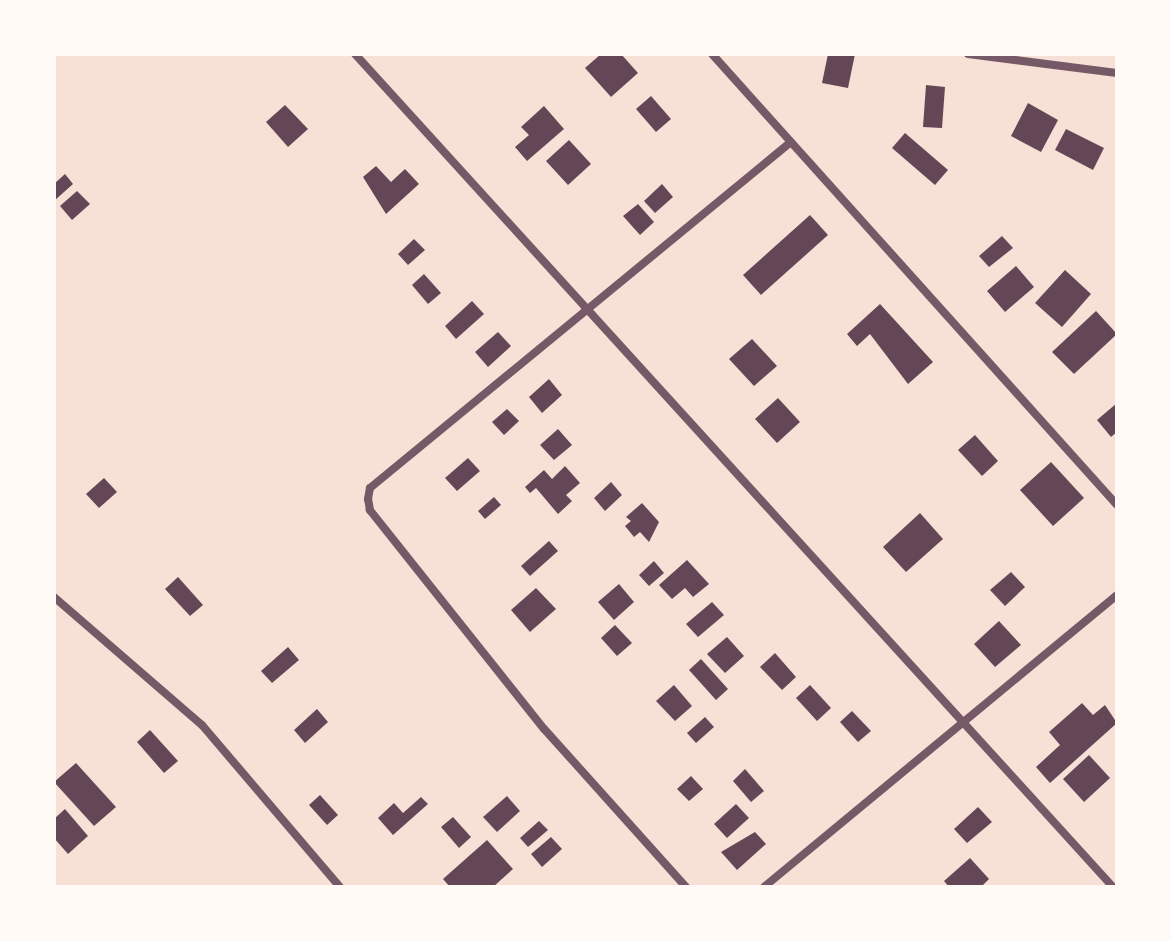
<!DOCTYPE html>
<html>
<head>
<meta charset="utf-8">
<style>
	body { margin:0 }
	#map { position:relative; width:1171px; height:941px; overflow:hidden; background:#f7e1d7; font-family:Ubuntu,sans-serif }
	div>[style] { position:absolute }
	.building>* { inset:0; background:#644757 }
	.minor>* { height:8px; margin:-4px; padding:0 4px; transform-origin:4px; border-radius:4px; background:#755966 }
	span { translate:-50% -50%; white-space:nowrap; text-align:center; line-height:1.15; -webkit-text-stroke:8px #fffaf5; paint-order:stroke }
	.frame { position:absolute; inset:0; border:56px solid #fffaf5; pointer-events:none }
</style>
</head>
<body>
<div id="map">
	<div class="building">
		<div style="clip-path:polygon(601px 54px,621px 54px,638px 73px,611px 97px,585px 68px)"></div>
		<div style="clip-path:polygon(828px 54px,855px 54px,848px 88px,822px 83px)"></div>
		<div style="clip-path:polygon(926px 85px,945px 87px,942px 128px,923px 127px)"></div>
		<div style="clip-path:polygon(651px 96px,671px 119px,656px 132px,636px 109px)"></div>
		<div style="clip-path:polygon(1028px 103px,1058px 120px,1041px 152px,1011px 136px)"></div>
		<div style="clip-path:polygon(285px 105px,308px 129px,288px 147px,266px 122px)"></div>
		<div style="clip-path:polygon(544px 106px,564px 129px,527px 161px,515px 147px,529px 135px,521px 127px)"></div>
		<div style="clip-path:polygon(1066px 129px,1104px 148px,1093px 170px,1055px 150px)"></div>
		<div style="clip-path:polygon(905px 133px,948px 170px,935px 185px,892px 148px)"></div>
		<div style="clip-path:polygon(569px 140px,591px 164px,568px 185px,546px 161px)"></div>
		<div style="clip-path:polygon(376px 166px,391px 182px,405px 169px,419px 184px,386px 214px,363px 177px)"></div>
		<div style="clip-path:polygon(65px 174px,73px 184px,54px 201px,54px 184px)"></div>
		<div style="clip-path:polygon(662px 184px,673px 197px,655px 213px,644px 201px)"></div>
		<div style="clip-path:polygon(77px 191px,90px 204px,72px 220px,60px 206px)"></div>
		<div style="clip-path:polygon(638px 204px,654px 222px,640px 235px,623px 216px)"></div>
		<div style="clip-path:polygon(810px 215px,828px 235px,761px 295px,743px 275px)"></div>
		<div style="clip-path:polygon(1002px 236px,1013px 248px,989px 267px,979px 256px)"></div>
		<div style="clip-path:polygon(414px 239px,425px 250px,408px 265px,398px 254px)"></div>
		<div style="clip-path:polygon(1016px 266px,1034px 287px,1005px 312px,987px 291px)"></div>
		<div style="clip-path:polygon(1065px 270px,1091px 294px,1062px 327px,1035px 303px)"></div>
		<div style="clip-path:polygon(424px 274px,441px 293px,428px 304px,412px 285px)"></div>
		<div style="clip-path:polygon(472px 301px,484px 314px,456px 339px,445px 326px)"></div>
		<div style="clip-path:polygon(880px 304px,933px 362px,908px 384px,870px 334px,857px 346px,847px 334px)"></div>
		<div style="clip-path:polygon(1096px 311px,1117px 334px,1074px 374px,1052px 352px)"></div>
		<div style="clip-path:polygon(498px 332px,511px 346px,488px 367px,475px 352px)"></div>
		<div style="clip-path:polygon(752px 339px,777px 366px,754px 386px,729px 359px)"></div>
		<div style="clip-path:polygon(549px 379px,562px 395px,542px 413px,529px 397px)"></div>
		<div style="clip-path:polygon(778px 398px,800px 422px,777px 443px,755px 419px)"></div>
		<div style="clip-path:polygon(1117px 403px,1117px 432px,1111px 437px,1097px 420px)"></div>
		<div style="clip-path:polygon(507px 409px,519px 421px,504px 435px,492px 422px)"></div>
		<div style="clip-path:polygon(558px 429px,572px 445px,554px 460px,540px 445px)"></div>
		<div style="clip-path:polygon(975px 435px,998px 461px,982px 476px,958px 450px)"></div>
		<div style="clip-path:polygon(468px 458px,480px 471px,457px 491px,445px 478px)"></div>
		<div style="clip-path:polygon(1051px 462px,1084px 498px,1053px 526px,1020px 490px)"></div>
		<div style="clip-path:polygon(565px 466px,580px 483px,566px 495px,572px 501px,558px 514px,536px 488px,530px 493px,525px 487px,544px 470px,552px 479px)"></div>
		<div style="clip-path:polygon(104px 478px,117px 492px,99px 508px,86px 494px)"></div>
		<div style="clip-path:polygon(611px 482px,622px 495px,605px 511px,594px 498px)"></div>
		<div style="clip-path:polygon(494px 497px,501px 505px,485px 519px,478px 511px)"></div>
		<div style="clip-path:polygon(642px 503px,659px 522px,649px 542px,640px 532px,634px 537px,625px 526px,631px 521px,626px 517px)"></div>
		<div style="clip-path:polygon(920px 513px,943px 539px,906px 572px,883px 547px)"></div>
		<div style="clip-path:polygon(549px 541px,558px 551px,530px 576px,521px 566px)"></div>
		<div style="clip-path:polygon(687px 560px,709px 584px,693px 597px,685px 588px,672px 599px,659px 585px)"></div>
		<div style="clip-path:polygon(654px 561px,664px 573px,649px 586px,639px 575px)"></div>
		<div style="clip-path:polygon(1011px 572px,1025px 587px,1005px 606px,990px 590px)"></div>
		<div style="clip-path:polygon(178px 577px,203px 605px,190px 616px,165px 589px)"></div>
		<div style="clip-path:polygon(619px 584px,634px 602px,614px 620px,598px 602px)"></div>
		<div style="clip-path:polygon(536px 588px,556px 609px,530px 632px,511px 610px)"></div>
		<div style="clip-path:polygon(712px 602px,724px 615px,698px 637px,686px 624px)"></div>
		<div style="clip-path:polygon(999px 621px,1021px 645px,995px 667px,974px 644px)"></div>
		<div style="clip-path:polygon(615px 625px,632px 643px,617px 656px,601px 638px)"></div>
		<div style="clip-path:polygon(727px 637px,744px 656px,725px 673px,707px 654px)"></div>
		<div style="clip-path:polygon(288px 647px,299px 660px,272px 683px,261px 671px)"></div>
		<div style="clip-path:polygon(775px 653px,796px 677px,782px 690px,760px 667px)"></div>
		<div style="clip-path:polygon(701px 659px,728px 689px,716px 700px,689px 670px)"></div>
		<div style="clip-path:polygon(674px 685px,692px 706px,675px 721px,656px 701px)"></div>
		<div style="clip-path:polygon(810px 685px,831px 708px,817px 721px,796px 698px)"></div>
		<div style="clip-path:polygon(1082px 703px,1093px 715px,1105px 705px,1117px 723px,1050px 783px,1036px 767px,1060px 745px,1049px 732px)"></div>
		<div style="clip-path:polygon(317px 709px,328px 722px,305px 743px,294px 730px)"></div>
		<div style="clip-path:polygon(852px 711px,871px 731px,858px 742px,840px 722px)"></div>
		<div style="clip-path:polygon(705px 717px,714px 727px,696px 743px,687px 733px)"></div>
		<div style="clip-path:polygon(150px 730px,178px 761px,164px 773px,137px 742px)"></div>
		<div style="clip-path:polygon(1089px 755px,1110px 778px,1084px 802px,1063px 779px)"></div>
		<div style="clip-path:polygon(76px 763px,116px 807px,94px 826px,54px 782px)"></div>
		<div style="clip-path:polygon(745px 769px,764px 791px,751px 802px,733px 781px)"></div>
		<div style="clip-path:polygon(691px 776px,703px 789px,689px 801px,677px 789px)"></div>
		<div style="clip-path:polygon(320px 795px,338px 815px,327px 825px,309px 805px)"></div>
		<div style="clip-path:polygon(507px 796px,520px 811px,497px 832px,483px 817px)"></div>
		<div style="clip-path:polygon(421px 797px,428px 804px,393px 835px,378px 818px,394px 803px,403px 813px)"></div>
		<div style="clip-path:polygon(736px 804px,749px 818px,727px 838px,714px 824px)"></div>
		<div style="clip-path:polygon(978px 807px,992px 822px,967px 843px,954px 829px)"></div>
		<div style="clip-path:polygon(65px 809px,88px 836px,68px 854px,54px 838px,54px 819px)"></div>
		<div style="clip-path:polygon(453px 817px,471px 837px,459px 848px,441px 827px)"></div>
		<div style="clip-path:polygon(539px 821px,548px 830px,528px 847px,520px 838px)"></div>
		<div style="clip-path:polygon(755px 832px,766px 844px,737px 870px,721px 852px)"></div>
		<div style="clip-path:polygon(551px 837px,562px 849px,542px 867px,531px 854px)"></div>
		<div style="clip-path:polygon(487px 840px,513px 869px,493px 887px,450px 887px,443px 879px)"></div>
		<div style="clip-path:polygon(970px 858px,989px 879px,981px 887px,949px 887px,944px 881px)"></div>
	</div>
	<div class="minor">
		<div style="left:355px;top:54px;width:1126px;rotate:47.7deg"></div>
		<div style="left:712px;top:54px;width:606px;rotate:48.08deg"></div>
		<div style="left:968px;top:54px;width:150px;rotate:7.3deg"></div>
		<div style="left:54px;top:597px;width:196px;rotate:40.9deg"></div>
		<div style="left:202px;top:725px;width:213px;rotate:49.6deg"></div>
		<div style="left:686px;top:887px;width:212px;rotate:-131.9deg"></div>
		<div style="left:544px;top:729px;width:280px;rotate:-128.5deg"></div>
		<div style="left:370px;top:510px;width:11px;rotate:-100deg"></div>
		<div style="left:368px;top:499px;width:11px;rotate:-80deg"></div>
		<div style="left:370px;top:488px;width:545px;rotate:-39.42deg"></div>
		<div style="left:764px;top:887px;width:458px;rotate:-39.6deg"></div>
	</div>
	<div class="frame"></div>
</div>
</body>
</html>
